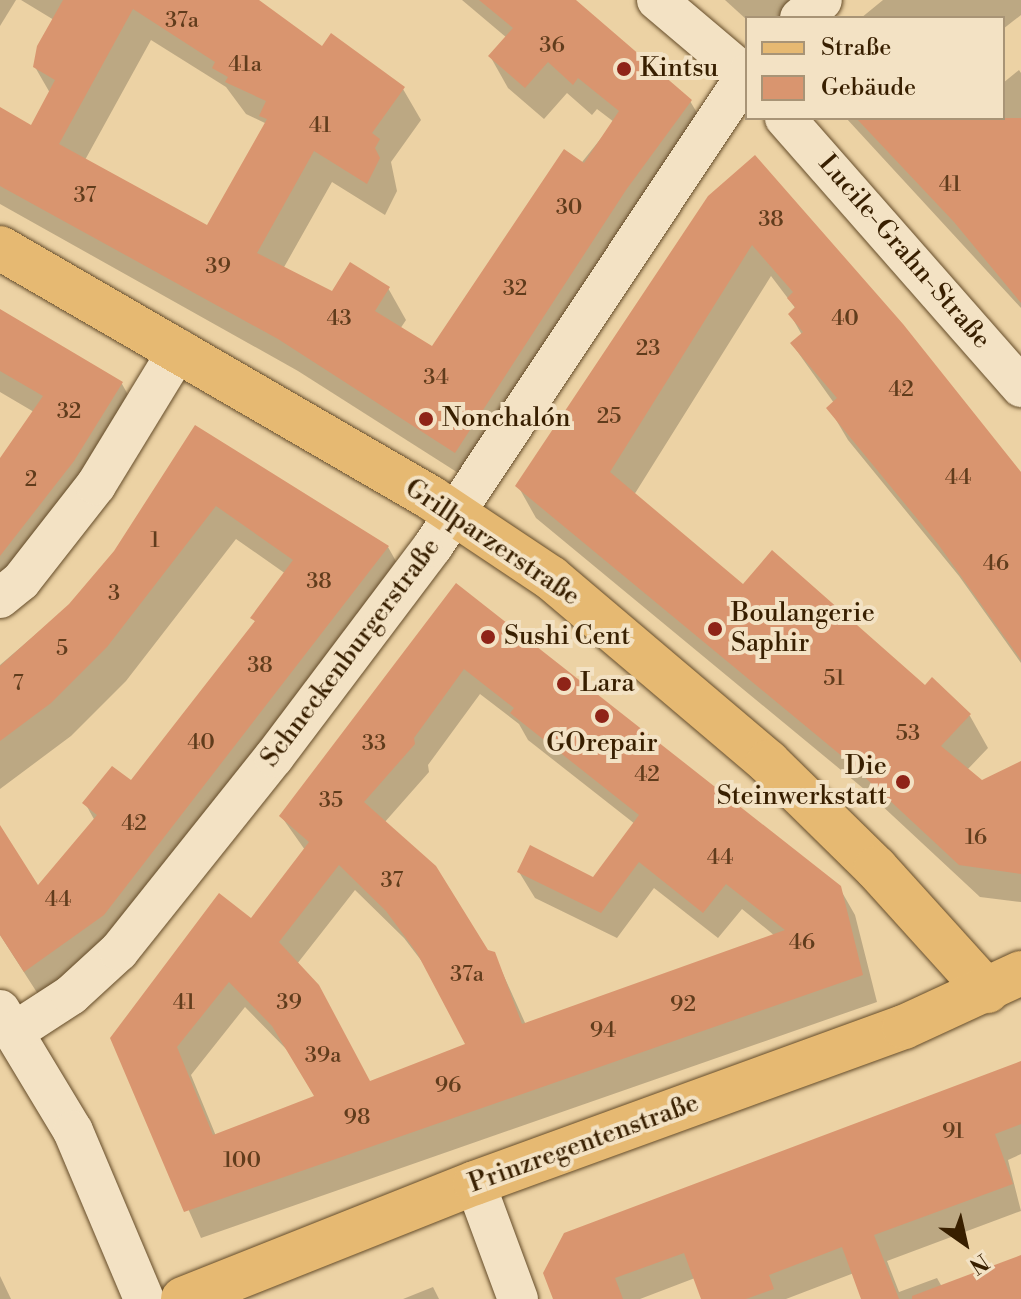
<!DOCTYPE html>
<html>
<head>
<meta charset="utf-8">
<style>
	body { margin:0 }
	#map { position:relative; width:1021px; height:1299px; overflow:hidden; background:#ecd2a4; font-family:"Libre Bodoni",serif }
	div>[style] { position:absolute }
	.shadow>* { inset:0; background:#0003 }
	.building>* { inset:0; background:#d9956f }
	.roads { filter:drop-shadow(0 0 2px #654c29) drop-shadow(0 0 2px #654c29) }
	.minor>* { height:40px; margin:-20px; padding:0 20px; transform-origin:20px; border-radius:20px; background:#f3e2c4 }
	.major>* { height:44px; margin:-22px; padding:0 22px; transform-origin:22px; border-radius:22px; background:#e6b972 }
	.dots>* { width:22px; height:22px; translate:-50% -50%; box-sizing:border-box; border:4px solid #f3e2c4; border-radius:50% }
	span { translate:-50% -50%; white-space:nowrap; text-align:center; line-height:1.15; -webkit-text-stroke:8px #f3e2c4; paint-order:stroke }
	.number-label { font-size:22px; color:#603c1c }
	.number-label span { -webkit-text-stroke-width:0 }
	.poi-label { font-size:26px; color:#381f00 }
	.left { translate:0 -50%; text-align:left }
	.right { translate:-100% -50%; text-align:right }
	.street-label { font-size:26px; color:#381f00 }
	.legend { position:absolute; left:745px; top:16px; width:260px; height:104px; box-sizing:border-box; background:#f3e2c4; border:2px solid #a89476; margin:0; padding:10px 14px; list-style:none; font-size:24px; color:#381f00 }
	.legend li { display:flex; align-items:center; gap:16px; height:40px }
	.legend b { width:40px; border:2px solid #a89476 }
	.north { position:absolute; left:925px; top:1203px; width:80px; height:80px; -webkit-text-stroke:6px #f3e2c4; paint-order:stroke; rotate:146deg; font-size:22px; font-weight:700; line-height:32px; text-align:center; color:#381f00 }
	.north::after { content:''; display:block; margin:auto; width:28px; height:36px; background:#381f00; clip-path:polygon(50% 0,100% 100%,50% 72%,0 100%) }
</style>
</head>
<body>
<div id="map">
	<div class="shadow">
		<div style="clip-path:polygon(0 0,16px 0,0 26px)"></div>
		<div style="clip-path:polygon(evenodd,21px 0,254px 0,322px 48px,403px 89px,421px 120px,391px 162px,397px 191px,385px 215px,332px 182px,283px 269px,333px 294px,388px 288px,406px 320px,400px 329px,433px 349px,614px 122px,597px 109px,592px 115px,567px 93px,544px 119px,508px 88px,490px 56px,507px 38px,462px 0,572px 0,690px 101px,709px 133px,474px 483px,298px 371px,0 204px,0 109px,32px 128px,50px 93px,35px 67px,54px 20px,21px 0,151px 40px,226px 87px,246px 114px,267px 124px,208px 228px,85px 160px,151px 40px)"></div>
		<div style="clip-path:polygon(725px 0,823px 0,800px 18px,747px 20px)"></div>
		<div style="clip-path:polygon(883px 0,1021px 0,1021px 15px,1003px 29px,1003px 18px,861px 18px)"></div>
		<div style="clip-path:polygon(1019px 70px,1021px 73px,1021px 308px,846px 118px,1003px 118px,1003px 83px)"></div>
		<div style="clip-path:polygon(710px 197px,1021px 476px,1021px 663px,959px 576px,848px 440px,829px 408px,834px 403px,792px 344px,802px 335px,790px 314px,796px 309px,771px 276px,634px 495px,743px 587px,925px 688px,932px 680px,970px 716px,988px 748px,967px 770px,982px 782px,1021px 764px,1021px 902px,980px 897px,864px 789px,536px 518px,518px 486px)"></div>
		<div style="clip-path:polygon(0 311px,122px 384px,140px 416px,0 606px,0 460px,34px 412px,0 392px)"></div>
		<div style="clip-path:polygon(196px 428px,388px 547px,407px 581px,216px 836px,45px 1005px,0 935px,0 829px,38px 888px,95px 821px,85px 803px,131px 783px,256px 623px,253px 618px,286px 574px,236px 539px,126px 681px,71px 736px,0 789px,0 665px,70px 605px,115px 552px)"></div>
		<div style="clip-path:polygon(evenodd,457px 586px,839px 887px,855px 915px,877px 1002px,201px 1238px,113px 1038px,251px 921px,305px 850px,281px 816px,457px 586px,480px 694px,519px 724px,528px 740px,635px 824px,594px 879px,519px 872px,535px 898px,617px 938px,654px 888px,718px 938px,742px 909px,775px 936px,526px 1025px,494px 954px,487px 951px,384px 823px,429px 772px,428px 765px,480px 694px,457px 586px,355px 890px,404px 938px,430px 972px,467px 1045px,370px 1083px,297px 964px,355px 890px,457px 586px,245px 1007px,290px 1053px,317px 1097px,216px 1136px,191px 1075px,245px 1007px)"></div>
		<div style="clip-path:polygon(1021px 1062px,1021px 1154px,1008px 1160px,1021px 1211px,887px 1261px,899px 1292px,937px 1278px,942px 1287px,1021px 1258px,1021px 1299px,863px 1299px,854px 1273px,786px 1299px,703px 1299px,695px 1278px,640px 1299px,555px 1299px)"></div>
		<div style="clip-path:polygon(0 1276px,11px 1299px,0 1299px)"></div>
		<div style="clip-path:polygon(433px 1287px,439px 1299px,403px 1299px)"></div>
	</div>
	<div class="building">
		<div style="clip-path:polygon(evenodd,63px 0,259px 0,322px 46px,331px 33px,405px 87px,372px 133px,380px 139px,375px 148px,380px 158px,367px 184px,314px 151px,257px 253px,332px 291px,350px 262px,390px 287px,375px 311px,432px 346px,564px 149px,584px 163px,619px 111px,578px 78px,573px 85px,548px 62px,525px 88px,488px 56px,513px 28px,479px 0,576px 0,692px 100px,626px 190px,455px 453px,278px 339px,0 186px,0 107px,31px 125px,55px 80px,33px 67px,37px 46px,63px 0,133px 9px,215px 62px,212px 68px,228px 77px,225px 82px,266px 101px,259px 116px,267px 119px,207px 225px,59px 144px,133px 9px)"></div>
		<div style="clip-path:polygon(856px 118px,1021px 118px,1021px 303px,954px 222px)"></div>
		<div style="clip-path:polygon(755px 155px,903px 324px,1021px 472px,1021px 660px,938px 544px,826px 408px,837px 398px,790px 343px,803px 332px,788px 314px,795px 307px,787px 298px,793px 292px,752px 245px,610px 472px,743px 584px,772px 550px,925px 685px,932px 677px,971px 714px,941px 746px,982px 780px,1021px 761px,1021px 874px,959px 865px,843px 757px,515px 486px,708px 196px)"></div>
		<div style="clip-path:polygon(0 309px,123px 382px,74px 461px,0 556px,0 458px,43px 396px,0 371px)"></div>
		<div style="clip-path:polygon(195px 425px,389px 546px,104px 915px,24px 972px,0 935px,0 825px,38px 885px,97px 815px,82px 803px,112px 766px,131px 780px,255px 621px,250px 618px,293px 560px,216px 506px,107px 647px,51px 703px,0 741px,0 666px,69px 604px,114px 551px)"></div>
		<div style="clip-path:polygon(evenodd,456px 583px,841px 886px,863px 975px,184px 1212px,110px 1038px,219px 893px,251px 918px,309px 842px,279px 816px,456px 583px,464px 669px,514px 708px,510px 713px,639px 815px,593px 877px,530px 845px,517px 872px,601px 913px,639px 862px,703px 913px,726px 884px,785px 930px,522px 1024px,495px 952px,488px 950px,436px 866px,364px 802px,415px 744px,414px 738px,464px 669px,456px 583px,339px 865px,386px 911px,417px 953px,465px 1044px,370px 1081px,319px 985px,279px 942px,339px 865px,456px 583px,229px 982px,272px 1026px,314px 1096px,213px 1135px,177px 1047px,229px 982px)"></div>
		<div style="clip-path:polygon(1021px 1061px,1021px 1124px,995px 1134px,1013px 1184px,874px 1235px,899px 1299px,861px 1299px,842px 1247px,769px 1275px,774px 1289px,746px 1299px,701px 1299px,684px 1253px,615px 1278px,623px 1299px,553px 1299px,543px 1273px,564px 1233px)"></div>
		<div style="clip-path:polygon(1021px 1255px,1021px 1299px,912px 1299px,912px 1296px)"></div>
	</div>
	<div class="roads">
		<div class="minor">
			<div style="left:657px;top:0;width:118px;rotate:40.2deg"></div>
			<div style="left:800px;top:18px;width:28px;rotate:-39deg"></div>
			<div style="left:785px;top:118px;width:358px;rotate:48.7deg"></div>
			<div style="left:0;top:598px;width:27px;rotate:-39deg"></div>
			<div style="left:21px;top:581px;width:122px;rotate:-52deg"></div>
			<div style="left:96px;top:485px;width:159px;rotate:-58.6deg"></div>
			<div style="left:0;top:1010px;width:141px;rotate:58.9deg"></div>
			<div style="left:73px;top:1131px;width:182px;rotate:67.1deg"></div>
			<div style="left:14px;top:1032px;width:68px;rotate:-33deg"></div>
			<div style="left:71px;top:995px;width:65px;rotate:-42.5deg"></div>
			<div style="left:119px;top:951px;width:248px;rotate:-51.4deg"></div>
			<div style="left:274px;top:757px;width:264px;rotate:-53deg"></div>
			<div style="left:433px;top:546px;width:567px;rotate:-56.37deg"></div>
			<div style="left:475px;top:1183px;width:124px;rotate:69.7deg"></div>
		</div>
		<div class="major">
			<div style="left:0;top:248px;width:498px;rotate:30.1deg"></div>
			<div style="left:431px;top:498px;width:144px;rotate:33.7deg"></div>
			<div style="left:551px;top:578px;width:285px;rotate:40.3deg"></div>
			<div style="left:768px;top:762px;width:151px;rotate:44.5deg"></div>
			<div style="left:876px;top:868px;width:166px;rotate:47.9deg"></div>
			<div style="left:183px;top:1299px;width:314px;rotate:-21.7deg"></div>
			<div style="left:475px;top:1183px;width:456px;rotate:-20deg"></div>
			<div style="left:904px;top:1027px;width:129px;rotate:-24.8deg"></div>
		</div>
	</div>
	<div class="dots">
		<div style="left:624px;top:69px;background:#8f2418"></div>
		<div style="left:426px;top:419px;background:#8f2418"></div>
		<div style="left:715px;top:629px;background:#8f2418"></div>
		<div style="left:488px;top:637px;background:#8f2418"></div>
		<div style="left:564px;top:684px;background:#8f2418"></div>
		<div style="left:602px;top:716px;background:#8f2418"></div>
		<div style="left:903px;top:782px;background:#8f2418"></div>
	</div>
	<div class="number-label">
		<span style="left:182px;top:21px">37a</span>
		<span style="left:552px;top:46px">36</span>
		<span style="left:245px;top:65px">41a</span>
		<span style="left:320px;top:126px">41</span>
		<span style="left:950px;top:185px">41</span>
		<span style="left:85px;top:196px">37</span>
		<span style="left:569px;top:208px">30</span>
		<span style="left:771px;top:220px">38</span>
		<span style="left:218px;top:267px">39</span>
		<span style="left:515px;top:289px">32</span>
		<span style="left:339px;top:319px">43</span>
		<span style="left:845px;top:319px">40</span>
		<span style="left:648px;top:349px">23</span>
		<span style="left:436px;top:378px">34</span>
		<span style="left:901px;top:390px">42</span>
		<span style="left:69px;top:412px">32</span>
		<span style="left:609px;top:417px">25</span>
		<span style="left:958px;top:478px">44</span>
		<span style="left:31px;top:480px">2</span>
		<span style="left:155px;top:541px">1</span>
		<span style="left:996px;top:564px">46</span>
		<span style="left:319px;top:582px">38</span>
		<span style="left:114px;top:594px">3</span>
		<span style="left:62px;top:649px">5</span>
		<span style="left:260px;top:666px">38</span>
		<span style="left:834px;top:679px">51</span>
		<span style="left:18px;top:684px">7</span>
		<span style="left:908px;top:734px">53</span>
		<span style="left:201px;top:743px">40</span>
		<span style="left:374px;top:744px">33</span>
		<span style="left:647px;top:775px">42</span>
		<span style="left:331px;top:801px">35</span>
		<span style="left:134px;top:824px">42</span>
		<span style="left:976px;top:838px">16</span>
		<span style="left:720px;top:858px">44</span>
		<span style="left:392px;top:881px">37</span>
		<span style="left:58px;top:900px">44</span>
		<span style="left:802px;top:943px">46</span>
		<span style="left:467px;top:975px">37a</span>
		<span style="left:184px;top:1003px">41</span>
		<span style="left:289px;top:1003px">39</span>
		<span style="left:683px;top:1005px">92</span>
		<span style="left:603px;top:1031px">94</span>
		<span style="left:323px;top:1056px">39a</span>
		<span style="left:448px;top:1086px">96</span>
		<span style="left:357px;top:1118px">98</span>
		<span style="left:953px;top:1132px">91</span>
		<span style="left:242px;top:1161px">100</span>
	</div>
	<div class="poi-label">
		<span class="left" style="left:640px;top:69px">Kintsu</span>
		<span class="left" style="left:442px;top:419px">Nonchalón</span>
		<span class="left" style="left:731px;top:629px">Boulangerie<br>Saphir</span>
		<span class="left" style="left:504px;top:637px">Sushi Cent</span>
		<span class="left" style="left:580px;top:684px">Lara</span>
		<span style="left:602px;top:744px">GOrepair</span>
		<span class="right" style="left:887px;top:782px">Die<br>Steinwerkstatt</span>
	</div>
	<div class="street-label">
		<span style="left:904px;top:252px;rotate:49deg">Lucile-Grahn-Straße</span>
		<span style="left:492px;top:543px;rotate:34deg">Grillparzerstraße</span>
		<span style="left:351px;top:653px;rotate:-53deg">Schneckenburgerstraße</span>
		<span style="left:584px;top:1144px;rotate:-20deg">Prinzregentenstraße</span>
	</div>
	<ul class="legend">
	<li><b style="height:10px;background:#e6b972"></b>Straße</li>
	<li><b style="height:22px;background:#d9956f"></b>Gebäude</li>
	</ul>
	<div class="north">N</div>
</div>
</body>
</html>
